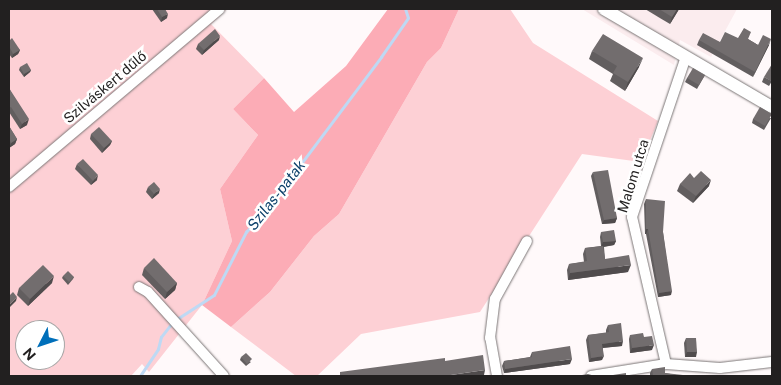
<!DOCTYPE html>
<html>
<head>
<meta charset="utf-8">
<style>
	body { margin:0 }
	#map { position:relative; width:781px; height:385px; overflow:hidden; background:#fff9fa; font-family:"Public Sans",sans-serif }
	div>[style] { position:absolute }
	.built>* { inset:0; background:#fbecee }
	.green>* { inset:0; background:#fdd0d5 }
	.forest>* { inset:0; background:#fcacb6 }
	.stream>* { height:2.5px; margin:-1.25px; padding:0 1.25px; transform-origin:1.25px; border-radius:1.25px; background:#bed9f4 }
	.roads { filter:drop-shadow(0 0 1px #7b7676) drop-shadow(0 0 1px #7b7676) }
	.minor>* { height:10px; margin:-5px; padding:0 5px; transform-origin:5px; border-radius:5px; background:#fff }
	.major>* { height:12px; margin:-6px; padding:0 6px; transform-origin:6px; border-radius:6px; background:#fff }
	.wall>* { inset:0; background:#625e5f }
	.shaded-wall>* { inset:0; background:#504c4d }
	.building>* { inset:0; background:#726d6e }
	span { translate:-50% -50%; white-space:nowrap; text-align:center; line-height:1.15; -webkit-text-stroke:5px #fff; paint-order:stroke }
	.street-label { font-size:14px; color:#222020 }
	.water-label { font-size:15px; color:#0c406a; font-style:italic }
	.frame { position:absolute; inset:0; border:10px solid #222020; pointer-events:none }
	.north { position:absolute; left:15px; top:320px; width:50px; height:50px; box-sizing:border-box; background:#fff; border:1px solid #a7a6a6; border-radius:50%; rotate:229deg; font-size:14px; font-weight:700; line-height:20px; text-align:center; color:#222020 }
	.north::after { content:''; display:block; margin:auto; width:18px; height:22px; background:#006fba; clip-path:polygon(50% 0,100% 100%,50% 72%,0 100%) }
</style>
</head>
<body>
<div id="map">
	<div class="built">
		<div style="clip-path:polygon(582px 9px,737px 9px,711px 57px,680px 40px,674px 65px)"></div>
	</div>
	<div class="green">
		<div style="clip-path:polygon(evenodd,9px 9px,227px 9px,211px 24px,264px 78px,233px 109px,258px 135px,220px 189px,232px 241px,202px 305px,149px 372px,142px 364px,131px 376px,9px 376px,9px 9px,25px 330px,55px 330px,55px 360px,25px 360px,25px 330px)"></div>
		<div style="clip-path:polygon(459px 9px,510px 9px,533px 43px,658px 121px,641px 162px,582px 154px,480px 312px,361px 334px,317px 376px,296px 376px,231px 327px,270px 292px,314px 236px,339px 214px,427px 62px,441px 48px)"></div>
	</div>
	<div class="forest">
		<div style="clip-path:polygon(388px 9px,459px 9px,441px 48px,427px 62px,339px 214px,314px 236px,270px 292px,231px 327px,202px 305px,232px 241px,220px 189px,258px 135px,233px 109px,264px 78px,294px 112px,346px 66px)"></div>
	</div>
	<div class="stream">
		<div style="left:177px;top:319px;width:44px;rotate:-33deg"></div>
		<div style="left:214px;top:295px;width:71px;rotate:-63.1deg"></div>
		<div style="left:246px;top:232px;width:26px;rotate:-47deg"></div>
		<div style="left:264px;top:213px;width:195px;rotate:-53.1deg"></div>
		<div style="left:381px;top:57px;width:47px;rotate:-55.3deg"></div>
		<div style="left:408px;top:18px;width:9px;rotate:-108deg"></div>
		<div style="left:140px;top:376px;width:32px;rotate:-56deg"></div>
		<div style="left:158px;top:349px;width:12px;rotate:-76deg"></div>
		<div style="left:161px;top:337px;width:18px;rotate:-52deg"></div>
	</div>
	<div class="roads">
		<div class="minor">
			<div style="left:9px;top:187px;width:276px;rotate:-40.2deg"></div>
			<div style="left:139px;top:287px;width:10px;rotate:29deg"></div>
			<div style="left:148px;top:292px;width:113px;rotate:47.9deg"></div>
			<div style="left:666px;top:364px;width:151px;rotate:-103deg"></div>
			<div style="left:632px;top:217px;width:169px;rotate:-71.4deg"></div>
			<div style="left:497px;top:376px;width:39px;rotate:-100deg"></div>
			<div style="left:490px;top:338px;width:39px;rotate:-83deg"></div>
			<div style="left:495px;top:299px;width:66px;rotate:-61.1deg"></div>
			<div style="left:591px;top:376px;width:76px;rotate:-9.1deg"></div>
			<div style="left:666px;top:364px;width:54px;rotate:4.2deg"></div>
			<div style="left:720px;top:368px;width:52px;rotate:-6.6deg"></div>
		</div>
		<div class="major">
			<div style="left:604px;top:9px;width:194px;rotate:30.3deg"></div>
		</div>
	</div>
	<div class="wall">
		<div style="clip-path:polygon(152px 9px,165px 9px,167px 18px,161px 22px)"></div>
		<div style="clip-path:polygon(645px 9px,679px 9px,670px 24px)"></div>
		<div style="clip-path:polygon(738px 38px,748px 39px,758px 45px,769px 45px,753px 77px,697px 45px,699px 40px,720px 42px)"></div>
		<div style="clip-path:polygon(219px 40px,202px 55px,196px 49px,198px 44px)"></div>
		<div style="clip-path:polygon(9px 41px,20px 50px,18px 54px,12px 58px,9px 54px)"></div>
		<div style="clip-path:polygon(592px 51px,639px 67px,625px 91px,610px 81px,613px 74px,589px 59px)"></div>
		<div style="clip-path:polygon(20px 67px,31px 70px,30px 72px,24px 77px,19px 70px)"></div>
		<div style="clip-path:polygon(705px 75px,697px 89px,685px 82px,687px 78px)"></div>
		<div style="clip-path:polygon(764px 77px,772px 81px,769px 86px,762px 82px)"></div>
		<div style="clip-path:polygon(9px 88px,27px 125px,20px 129px,9px 112px)"></div>
		<div style="clip-path:polygon(771px 118px,764px 130px,752px 123px,753px 119px)"></div>
		<div style="clip-path:polygon(9px 126px,17px 139px,15px 144px,9px 148px)"></div>
		<div style="clip-path:polygon(91px 134px,112px 141px,110px 145px,102px 153px,90px 139px)"></div>
		<div style="clip-path:polygon(77px 164px,97px 180px,91px 185px,75px 169px)"></div>
		<div style="clip-path:polygon(593px 172px,617px 218px,615px 223px,602px 224px,591px 176px)"></div>
		<div style="clip-path:polygon(694px 178px,709px 186px,693px 203px,677px 191px,680px 184px)"></div>
		<div style="clip-path:polygon(148px 187px,159px 193px,152px 199px,146px 192px)"></div>
		<div style="clip-path:polygon(646px 199px,663px 232px,671px 295px,658px 297px,646px 234px,645px 234px,644px 204px)"></div>
		<div style="clip-path:polygon(601px 232px,616px 241px,614px 245px,604px 247px,605px 259px,628px 272px,568px 280px,567px 270px,569px 264px,584px 262px,583px 254px,585px 248px,601px 246px,600px 237px)"></div>
		<div style="clip-path:polygon(144px 268px,177px 283px,175px 290px,165px 299px,142px 275px)"></div>
		<div style="clip-path:polygon(63px 276px,74px 277px,73px 279px,68px 285px,62px 278px)"></div>
		<div style="clip-path:polygon(52px 283px,28px 306px,17px 295px,19px 288px)"></div>
		<div style="clip-path:polygon(608px 325px,622px 346px,603px 348px,602px 360px,589px 362px,586px 340px,588px 335px,606px 333px,606px 330px)"></div>
		<div style="clip-path:polygon(630px 335px,644px 337px,652px 350px,630px 353px,629px 339px)"></div>
		<div style="clip-path:polygon(686px 338px,696px 357px,685px 357px,684px 343px)"></div>
		<div style="clip-path:polygon(532px 352px,570px 364px,504px 373px,502px 366px,504px 361px,530px 357px)"></div>
		<div style="clip-path:polygon(241px 357px,251px 362px,246px 366px,240px 360px)"></div>
		<div style="clip-path:polygon(652px 369px,665px 373px,682px 376px,650px 376px,650px 373px)"></div>
	</div>
	<div class="shaded-wall">
		<div style="clip-path:polygon(677px 9px,679px 9px,678px 11px,670px 24px,672px 17px)"></div>
		<div style="clip-path:polygon(168px 14px,167px 18px,161px 22px,162px 17px)"></div>
		<div style="clip-path:polygon(220px 36px,219px 40px,202px 55px,204px 50px)"></div>
		<div style="clip-path:polygon(771px 39px,769px 45px,753px 77px,755px 72px)"></div>
		<div style="clip-path:polygon(20px 50px,18px 54px,12px 58px,13px 54px)"></div>
		<div style="clip-path:polygon(643px 58px,639px 67px,625px 91px,628px 82px)"></div>
		<div style="clip-path:polygon(31px 70px,30px 72px,24px 77px,24px 74px)"></div>
		<div style="clip-path:polygon(29px 119px,27px 125px,20px 129px,22px 124px)"></div>
		<div style="clip-path:polygon(17px 139px,15px 144px,9px 148px,11px 143px)"></div>
		<div style="clip-path:polygon(112px 141px,110px 145px,102px 153px,104px 148px)"></div>
		<div style="clip-path:polygon(98px 175px,97px 180px,91px 185px,93px 181px)"></div>
		<div style="clip-path:polygon(711px 180px,709px 186px,693px 203px,696px 196px)"></div>
		<div style="clip-path:polygon(160px 189px,159px 193px,152px 199px,154px 194px)"></div>
		<div style="clip-path:polygon(617px 218px,615px 223px,602px 224px,604px 220px)"></div>
		<div style="clip-path:polygon(646px 229px,648px 229px,646px 234px,645px 234px)"></div>
		<div style="clip-path:polygon(616px 241px,614px 245px,601px 247px,603px 242px)"></div>
		<div style="clip-path:polygon(631px 265px,628px 272px,568px 280px,570px 273px)"></div>
		<div style="clip-path:polygon(54px 276px,52px 283px,28px 306px,30px 299px)"></div>
		<div style="clip-path:polygon(177px 283px,175px 290px,165px 299px,167px 292px)"></div>
		<div style="clip-path:polygon(672px 291px,671px 295px,658px 297px,659px 293px)"></div>
		<div style="clip-path:polygon(17px 297px,16px 301px,9px 308px,9px 305px)"></div>
		<div style="clip-path:polygon(623px 341px,622px 346px,600px 348px,602px 344px)"></div>
		<div style="clip-path:polygon(654px 345px,652px 350px,630px 353px,632px 348px)"></div>
		<div style="clip-path:polygon(687px 352px,697px 352px,696px 357px,685px 357px)"></div>
		<div style="clip-path:polygon(604px 356px,602px 360px,589px 362px,591px 358px)"></div>
		<div style="clip-path:polygon(572px 359px,570px 364px,504px 373px,505px 369px)"></div>
		<div style="clip-path:polygon(485px 370px,484px 375px,476px 376px,444px 376px)"></div>
	</div>
	<div class="building">
		<div style="clip-path:polygon(157px 9px,165px 9px,168px 14px,162px 17px)"></div>
		<div style="clip-path:polygon(659px 9px,677px 9px,672px 17px)"></div>
		<div style="clip-path:polygon(744px 28px,751px 32px,748px 39px,758px 45px,763px 35px,771px 39px,755px 72px,699px 40px,703px 33px,720px 42px,725px 32px,738px 38px)"></div>
		<div style="clip-path:polygon(215px 29px,220px 36px,204px 50px,198px 44px)"></div>
		<div style="clip-path:polygon(603px 34px,643px 58px,628px 82px,613px 73px,617px 66px,592px 51px)"></div>
		<div style="clip-path:polygon(12px 38px,20px 50px,13px 54px,9px 46px,9px 41px)"></div>
		<div style="clip-path:polygon(27px 63px,31px 70px,24px 74px,20px 67px)"></div>
		<div style="clip-path:polygon(772px 64px,772px 79px,771px 81px,764px 77px)"></div>
		<div style="clip-path:polygon(693px 68px,705px 75px,699px 85px,687px 78px)"></div>
		<div style="clip-path:polygon(9px 88px,29px 119px,22px 124px,11px 107px,9px 108px)"></div>
		<div style="clip-path:polygon(760px 107px,772px 114px,765px 126px,753px 119px)"></div>
		<div style="clip-path:polygon(9px 126px,17px 139px,11px 143px,9px 139px)"></div>
		<div style="clip-path:polygon(99px 127px,112px 141px,104px 148px,91px 134px)"></div>
		<div style="clip-path:polygon(83px 159px,98px 175px,93px 181px,77px 164px)"></div>
		<div style="clip-path:polygon(608px 170px,617px 218px,604px 220px,593px 172px)"></div>
		<div style="clip-path:polygon(701px 171px,711px 180px,696px 196px,680px 184px,690px 173px,694px 178px)"></div>
		<div style="clip-path:polygon(154px 182px,160px 189px,154px 194px,148px 187px)"></div>
		<div style="clip-path:polygon(646px 199px,665px 201px,663px 232px,672px 291px,659px 293px,648px 229px,646px 229px)"></div>
		<div style="clip-path:polygon(614px 230px,616px 241px,603px 242px,601px 232px)"></div>
		<div style="clip-path:polygon(603px 246px,605px 259px,629px 255px,631px 265px,570px 273px,569px 264px,587px 261px,585px 248px)"></div>
		<div style="clip-path:polygon(154px 258px,177px 283px,167px 292px,144px 268px)"></div>
		<div style="clip-path:polygon(43px 265px,54px 276px,30px 299px,19px 288px)"></div>
		<div style="clip-path:polygon(68px 271px,74px 277px,69px 282px,63px 276px)"></div>
		<div style="clip-path:polygon(13px 292px,17px 297px,9px 305px,9px 296px)"></div>
		<div style="clip-path:polygon(621px 323px,623px 341px,602px 344px,604px 356px,591px 358px,588px 335px,609px 332px,608px 325px)"></div>
		<div style="clip-path:polygon(643px 333px,644px 337px,652px 336px,654px 345px,632px 348px,630px 335px)"></div>
		<div style="clip-path:polygon(686px 338px,696px 338px,697px 352px,687px 352px)"></div>
		<div style="clip-path:polygon(570px 346px,572px 359px,505px 369px,504px 361px,532px 357px,532px 352px)"></div>
		<div style="clip-path:polygon(246px 353px,252px 359px,247px 364px,241px 357px)"></div>
		<div style="clip-path:polygon(483px 355px,485px 370px,444px 376px,339px 376px,340px 376px,340px 372px,445px 358px,445px 361px)"></div>
		<div style="clip-path:polygon(665px 367px,665px 373px,683px 375px,682px 376px,653px 376px,652px 369px)"></div>
		<div style="clip-path:polygon(626px 373px,626px 376px,613px 376px,613px 375px)"></div>
		<div style="clip-path:polygon(588px 374px,595px 376px,596px 376px,582px 376px,582px 375px)"></div>
	</div>
	<div class="street-label">
		<span style="left:105px;top:87px;rotate:-40deg">Szilváskert dűlő</span>
		<span style="left:633px;top:176px;rotate:-73deg">Malom utca</span>
	</div>
	<div class="water-label">
		<span style="left:276px;top:195px;rotate:-52deg">Szilas-patak</span>
	</div>
	<div class="frame"></div>
	<div class="north">N</div>
</div>
</body>
</html>
